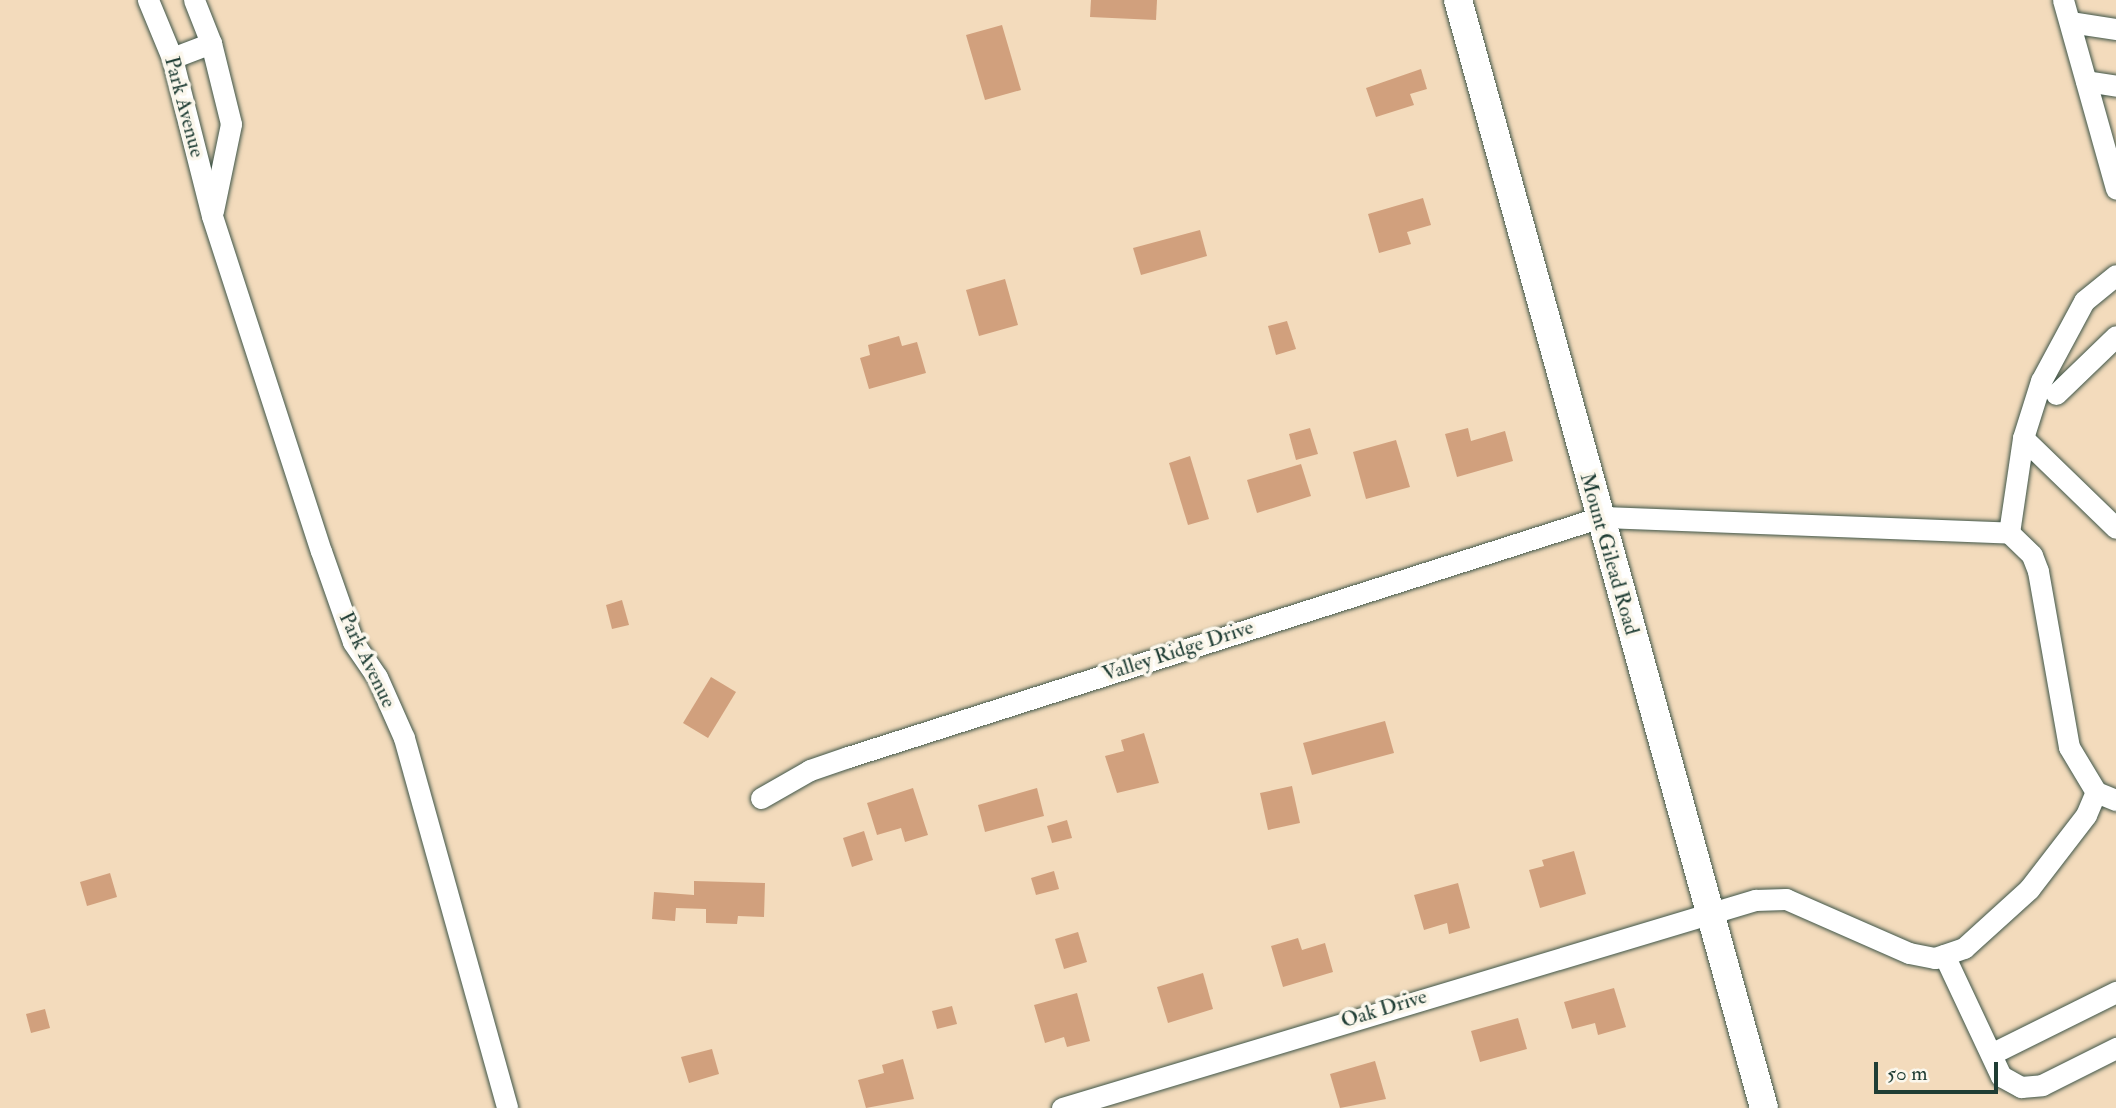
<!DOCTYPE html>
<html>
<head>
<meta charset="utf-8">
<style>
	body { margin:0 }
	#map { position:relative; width:2116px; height:1108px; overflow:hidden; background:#f3dbbc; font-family:"IM FELL Double Pica",serif }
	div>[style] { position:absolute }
	.building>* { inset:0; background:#d1a07d }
	.roads { filter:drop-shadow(0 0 2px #3f5548) drop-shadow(0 0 2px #3f5548) }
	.minor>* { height:21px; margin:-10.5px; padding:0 10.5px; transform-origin:10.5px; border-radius:10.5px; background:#fff }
	.major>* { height:28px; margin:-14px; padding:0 14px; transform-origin:14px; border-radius:14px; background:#fff }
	span { translate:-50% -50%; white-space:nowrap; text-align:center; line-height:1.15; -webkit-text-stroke:7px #fbf7ec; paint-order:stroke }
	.street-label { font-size:21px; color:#1f3d34 }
	.scale { position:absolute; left:1874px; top:1062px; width:124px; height:32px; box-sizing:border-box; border:4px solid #1f3d34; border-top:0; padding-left:9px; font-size:21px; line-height:24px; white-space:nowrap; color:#1f3d34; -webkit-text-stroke:5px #fbf7ec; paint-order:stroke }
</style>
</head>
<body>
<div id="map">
	<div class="building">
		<div style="clip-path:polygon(1091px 0,1157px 0,1156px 20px,1090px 17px)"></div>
		<div style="clip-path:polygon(1002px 25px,1021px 90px,985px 100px,966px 35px)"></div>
		<div style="clip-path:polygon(1421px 69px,1427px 89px,1410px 94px,1414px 105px,1376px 117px,1366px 88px)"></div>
		<div style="clip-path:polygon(1423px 198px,1431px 225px,1407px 232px,1411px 244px,1379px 253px,1368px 214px)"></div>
		<div style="clip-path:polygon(1200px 230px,1207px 256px,1141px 275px,1133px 248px)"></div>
		<div style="clip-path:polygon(1005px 279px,1018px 325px,979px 336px,966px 290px)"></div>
		<div style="clip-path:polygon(1287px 321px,1296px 349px,1276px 355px,1268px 326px)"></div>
		<div style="clip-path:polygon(899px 336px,902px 346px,917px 342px,926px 373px,869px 389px,860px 358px,870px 355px,868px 345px)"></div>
		<div style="clip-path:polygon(1310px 428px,1318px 454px,1296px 460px,1289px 434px)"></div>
		<div style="clip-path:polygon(1468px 428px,1471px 441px,1505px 431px,1513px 461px,1457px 477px,1445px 434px)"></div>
		<div style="clip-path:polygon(1396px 440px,1410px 487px,1366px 499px,1353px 452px)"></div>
		<div style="clip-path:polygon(1190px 456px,1209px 519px,1188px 525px,1169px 463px)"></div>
		<div style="clip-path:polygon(1301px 464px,1311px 496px,1257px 513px,1247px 480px)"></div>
		<div style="clip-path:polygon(622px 600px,629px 625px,612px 629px,606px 605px)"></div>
		<div style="clip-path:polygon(711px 677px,736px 692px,708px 738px,683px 723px)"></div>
		<div style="clip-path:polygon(1385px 721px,1394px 753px,1312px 775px,1303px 743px)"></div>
		<div style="clip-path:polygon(1144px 733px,1159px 783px,1117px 793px,1105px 756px,1124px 751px,1121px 740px)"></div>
		<div style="clip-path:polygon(1292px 786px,1300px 823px,1268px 830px,1260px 793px)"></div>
		<div style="clip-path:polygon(913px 788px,928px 835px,905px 842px,901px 828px,877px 835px,867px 803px)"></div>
		<div style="clip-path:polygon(1037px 788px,1044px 816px,985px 832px,978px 805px)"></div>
		<div style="clip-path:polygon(1067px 820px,1072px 838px,1052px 843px,1047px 826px)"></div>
		<div style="clip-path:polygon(864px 831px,873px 860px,852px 867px,843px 838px)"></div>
		<div style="clip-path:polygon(1574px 851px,1586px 894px,1540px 908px,1529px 870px,1544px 866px,1542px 860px)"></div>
		<div style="clip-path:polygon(1054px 871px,1059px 889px,1036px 895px,1031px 878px)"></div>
		<div style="clip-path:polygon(110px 873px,117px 897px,87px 906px,80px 882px)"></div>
		<div style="clip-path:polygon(694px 881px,765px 883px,764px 917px,738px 916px,737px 924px,706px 923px,706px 909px,676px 908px,675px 921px,652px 919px,654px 892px,694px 895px)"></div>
		<div style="clip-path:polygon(1458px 883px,1470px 928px,1449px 934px,1447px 923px,1424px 930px,1414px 895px)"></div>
		<div style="clip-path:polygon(1078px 932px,1087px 962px,1064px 969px,1055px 939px)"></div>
		<div style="clip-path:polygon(1298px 938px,1302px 950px,1325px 943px,1333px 972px,1283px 987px,1271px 946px)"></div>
		<div style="clip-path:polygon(1203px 973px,1213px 1009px,1168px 1023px,1157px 987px)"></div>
		<div style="clip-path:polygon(1614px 988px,1626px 1027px,1598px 1035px,1595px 1023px,1572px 1029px,1564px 1002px)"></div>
		<div style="clip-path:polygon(1077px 993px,1090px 1041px,1067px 1047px,1064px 1037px,1045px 1043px,1034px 1005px)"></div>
		<div style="clip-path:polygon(952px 1006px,957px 1024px,937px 1029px,932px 1011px)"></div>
		<div style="clip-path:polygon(45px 1009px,50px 1028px,31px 1033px,26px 1014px)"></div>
		<div style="clip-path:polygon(1518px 1018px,1527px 1049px,1480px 1062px,1471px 1031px)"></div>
		<div style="clip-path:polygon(712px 1049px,719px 1074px,689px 1083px,681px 1057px)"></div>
		<div style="clip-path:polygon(903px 1059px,914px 1099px,866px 1108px,858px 1080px,884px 1073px,882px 1065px)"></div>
		<div style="clip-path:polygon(1375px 1061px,1386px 1099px,1340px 1108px,1330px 1074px)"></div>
	</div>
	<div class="roads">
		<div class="minor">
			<div style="left:148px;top:0;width:63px;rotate:67.5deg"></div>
			<div style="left:172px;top:58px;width:163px;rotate:75.8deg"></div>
			<div style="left:212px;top:216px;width:352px;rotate:72deg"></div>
			<div style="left:321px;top:551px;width:96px;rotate:70.6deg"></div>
			<div style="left:353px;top:642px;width:42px;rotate:55.6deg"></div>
			<div style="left:377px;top:677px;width:67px;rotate:66.1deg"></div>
			<div style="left:404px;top:738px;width:384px;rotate:74.4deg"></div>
			<div style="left:194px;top:0;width:46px;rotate:68.4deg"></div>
			<div style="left:211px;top:43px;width:83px;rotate:76.1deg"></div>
			<div style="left:231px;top:124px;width:89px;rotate:101.7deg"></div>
			<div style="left:2063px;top:0;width:196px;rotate:74.3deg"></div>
			<div style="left:2070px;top:22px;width:47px;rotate:8.7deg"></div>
			<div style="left:172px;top:58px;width:42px;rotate:-21deg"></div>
			<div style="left:2086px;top:81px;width:30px;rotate:9deg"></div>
			<div style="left:2056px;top:394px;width:83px;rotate:-44deg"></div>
			<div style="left:2023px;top:438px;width:129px;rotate:44.1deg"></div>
			<div style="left:2096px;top:792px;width:22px;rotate:22deg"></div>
			<div style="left:761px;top:798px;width:56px;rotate:-29.7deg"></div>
			<div style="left:810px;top:770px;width:40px;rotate:-18.9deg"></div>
			<div style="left:848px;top:757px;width:790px;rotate:-17.68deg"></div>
			<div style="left:1601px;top:517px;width:408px;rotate:2.2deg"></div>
			<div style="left:2009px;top:533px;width:96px;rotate:-81.6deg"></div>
			<div style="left:2023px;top:438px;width:60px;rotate:-72.5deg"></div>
			<div style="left:2041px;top:381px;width:91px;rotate:-61.7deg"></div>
			<div style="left:2084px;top:301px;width:41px;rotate:-39.1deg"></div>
			<div style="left:1944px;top:955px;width:134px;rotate:64.8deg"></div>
			<div style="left:2001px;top:1076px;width:23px;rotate:29deg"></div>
			<div style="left:2021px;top:1087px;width:21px;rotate:-5deg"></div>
			<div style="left:2042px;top:1085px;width:83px;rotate:-26.6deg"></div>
			<div style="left:1991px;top:1054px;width:140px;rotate:-26.4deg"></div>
			<div style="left:1062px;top:1108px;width:724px;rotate:-16.71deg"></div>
			<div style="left:1755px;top:900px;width:31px;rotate:-2deg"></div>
			<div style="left:1786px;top:899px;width:134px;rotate:23.7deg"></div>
			<div style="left:1909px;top:953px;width:26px;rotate:11deg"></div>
			<div style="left:1935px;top:958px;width:31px;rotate:-19deg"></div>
			<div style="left:1964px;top:948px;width:88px;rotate:-42.2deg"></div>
			<div style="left:2029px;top:889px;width:93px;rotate:-52.4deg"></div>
			<div style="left:2086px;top:815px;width:25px;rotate:-67deg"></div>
			<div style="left:2096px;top:792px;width:52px;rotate:-121deg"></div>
			<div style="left:2069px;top:747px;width:179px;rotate:-100deg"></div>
			<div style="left:2038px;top:571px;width:17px;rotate:-111deg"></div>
			<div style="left:2032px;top:555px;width:32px;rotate:-136deg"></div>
		</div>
		<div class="major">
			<div style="left:1458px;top:0;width:1149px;rotate:74.56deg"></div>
		</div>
	</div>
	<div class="street-label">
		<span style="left:184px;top:107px;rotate:75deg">Park Avenue</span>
		<span style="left:1609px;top:554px;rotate:74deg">Mount Gilead Road</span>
		<span style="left:1178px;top:651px;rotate:-18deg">Valley Ridge Drive</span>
		<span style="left:367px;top:660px;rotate:64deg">Park Avenue</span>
		<span style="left:1384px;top:1009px;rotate:-17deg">Oak Drive</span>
	</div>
	<div class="scale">50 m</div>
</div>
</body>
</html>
